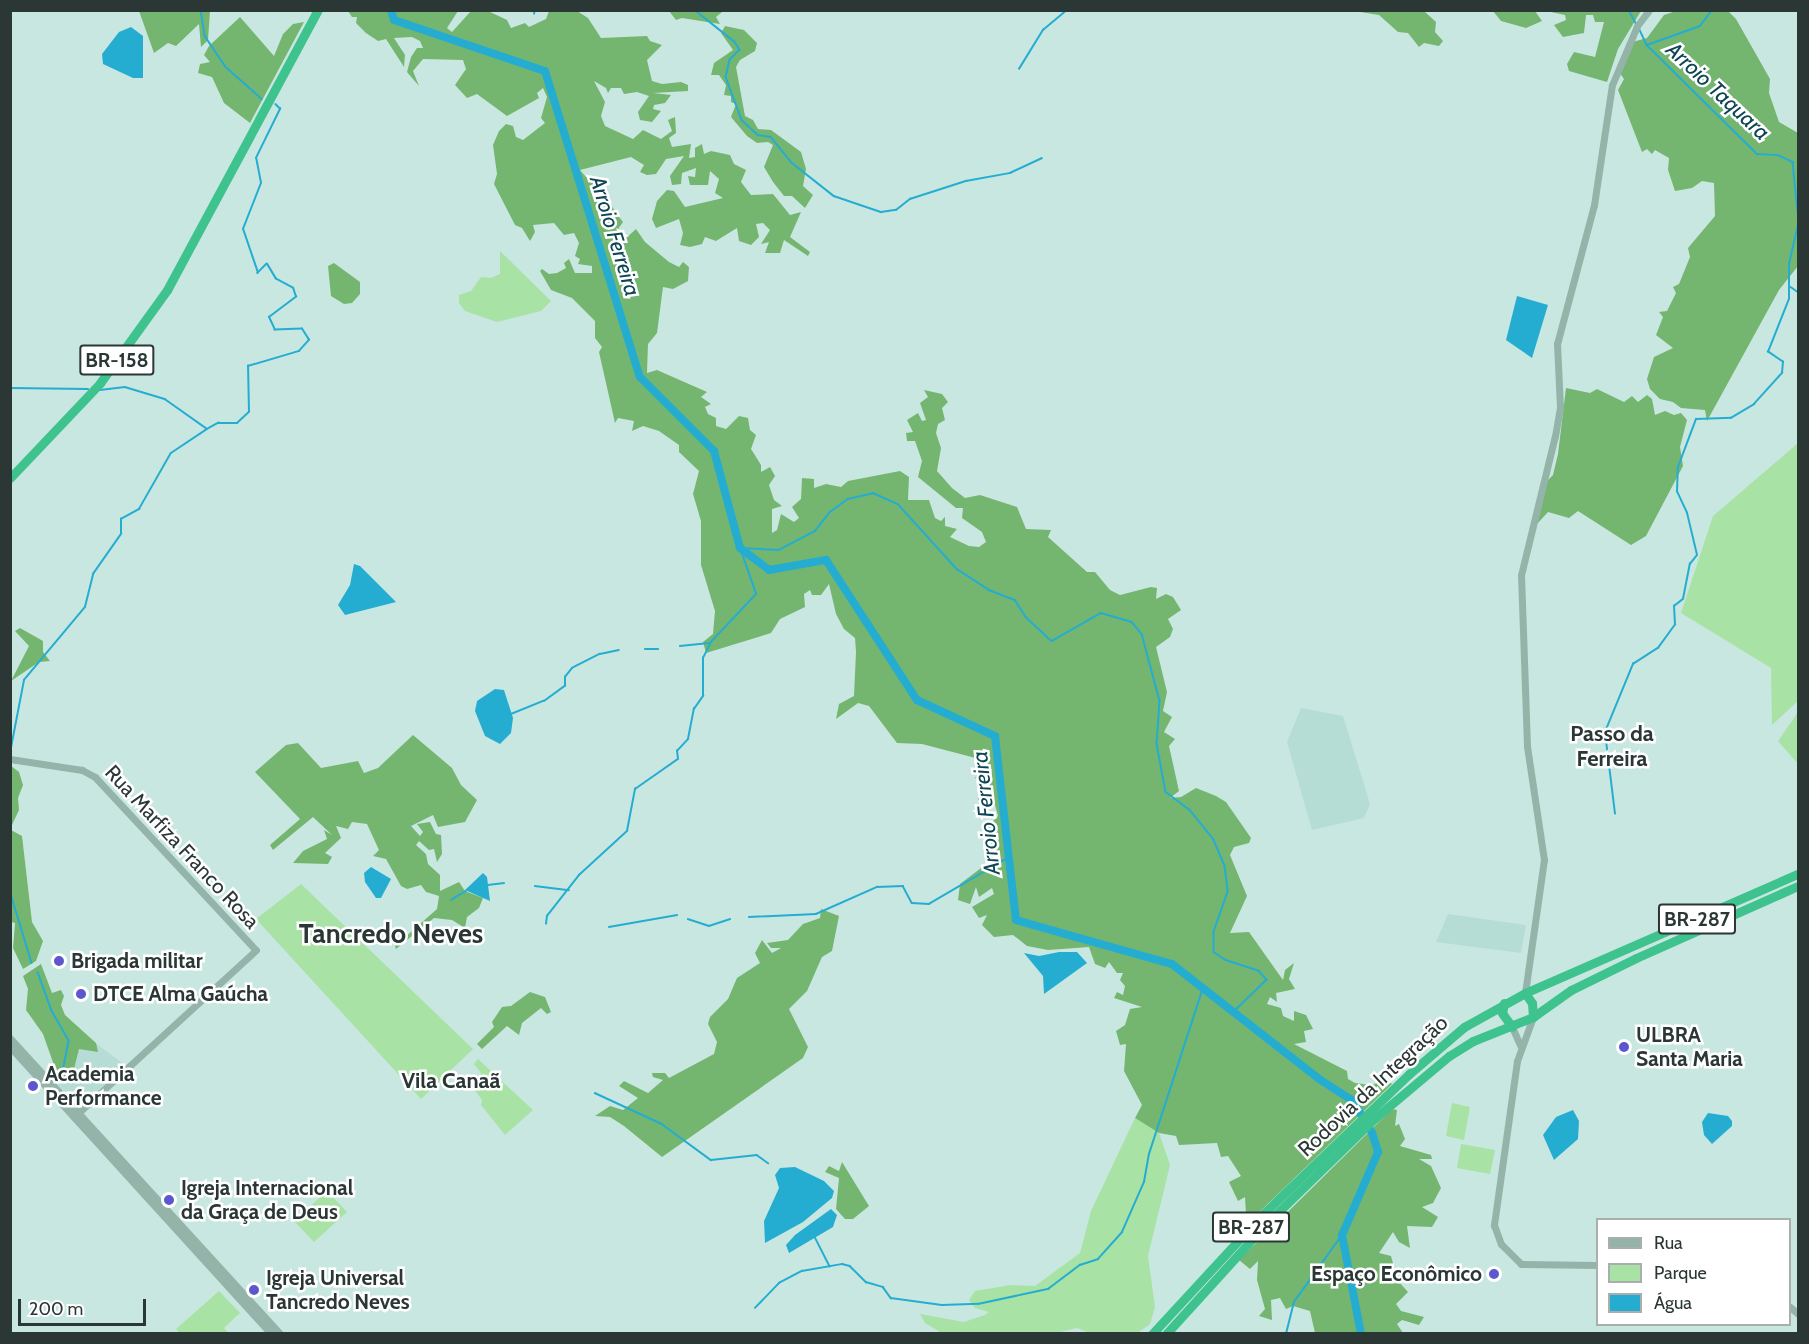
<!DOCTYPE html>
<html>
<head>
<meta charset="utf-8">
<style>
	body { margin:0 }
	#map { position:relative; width:1809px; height:1344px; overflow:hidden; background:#c9e7e1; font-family:Cabin,sans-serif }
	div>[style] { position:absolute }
	.built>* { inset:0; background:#b5ddd5 }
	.green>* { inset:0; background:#a9e2a5 }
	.forest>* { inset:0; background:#74b670 }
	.water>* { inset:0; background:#25add1 }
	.stream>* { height:1.5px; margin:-0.75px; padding:0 0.75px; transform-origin:0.75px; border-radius:0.75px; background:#25add1 }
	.river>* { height:8px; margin:-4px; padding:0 4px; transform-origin:4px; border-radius:4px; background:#25add1 }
	.secondary>* { height:7px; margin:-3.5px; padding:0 3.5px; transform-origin:3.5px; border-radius:3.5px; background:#95b4a9 }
	.highway>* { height:9px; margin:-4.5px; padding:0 4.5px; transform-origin:4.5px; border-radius:4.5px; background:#3fc38e }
	.dots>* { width:16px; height:16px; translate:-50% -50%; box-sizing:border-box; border:3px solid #fff; border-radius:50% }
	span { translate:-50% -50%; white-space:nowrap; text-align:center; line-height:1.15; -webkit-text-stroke:5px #fff; paint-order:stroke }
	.shield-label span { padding:2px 4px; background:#fff; border:2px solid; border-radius:4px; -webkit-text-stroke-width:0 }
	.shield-label { font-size:20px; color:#2b3735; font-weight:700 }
	.street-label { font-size:21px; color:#2b3735 }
	.poi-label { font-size:21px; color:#2b3735; font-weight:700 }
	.left { translate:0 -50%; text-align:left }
	.right { translate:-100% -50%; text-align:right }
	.water-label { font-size:22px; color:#0e4554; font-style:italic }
	.neighbourhood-label { font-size:22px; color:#2b3735; font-weight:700 }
	.district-label { font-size:27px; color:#2b3735; font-weight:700 }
	.frame { position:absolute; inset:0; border:12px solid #2b3735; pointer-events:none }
	.legend { position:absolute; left:1596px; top:1218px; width:195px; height:108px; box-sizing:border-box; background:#fff; border:2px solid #aaafae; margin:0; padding:8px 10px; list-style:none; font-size:18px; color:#2b3735 }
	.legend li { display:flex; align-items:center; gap:12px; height:30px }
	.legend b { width:30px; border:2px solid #aaafae }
	.scale { position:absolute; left:18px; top:1299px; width:128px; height:27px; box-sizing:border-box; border:3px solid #2b3735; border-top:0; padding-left:8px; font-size:18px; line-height:21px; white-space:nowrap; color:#2b3735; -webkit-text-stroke:4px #fff; paint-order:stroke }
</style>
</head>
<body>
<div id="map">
	<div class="built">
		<div style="clip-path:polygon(1301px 708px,1343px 716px,1370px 804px,1364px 818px,1312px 830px,1287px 742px)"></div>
		<div style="clip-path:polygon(1448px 914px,1526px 925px,1521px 953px,1436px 942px)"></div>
		<div style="clip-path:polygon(86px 1036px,125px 1065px,79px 1108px,57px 1083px)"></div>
	</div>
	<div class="green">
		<div style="clip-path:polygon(500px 251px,551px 301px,541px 311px,497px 322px,465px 311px,459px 303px,459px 295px,471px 291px,481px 277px,491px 278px,500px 274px)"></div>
		<div style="clip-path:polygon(1798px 443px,1798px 701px,1772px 725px,1771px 668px,1681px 613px,1713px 516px)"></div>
		<div style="clip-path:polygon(1798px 712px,1798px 764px,1778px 741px)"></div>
		<div style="clip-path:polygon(301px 884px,473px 1049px,421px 1099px,256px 919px)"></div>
		<div style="clip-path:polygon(478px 1059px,533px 1110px,505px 1135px,481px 1105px,482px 1100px,474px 1089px,481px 1073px,474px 1064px)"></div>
		<div style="clip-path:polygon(1452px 1103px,1470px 1107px,1464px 1140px,1446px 1136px)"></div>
		<div style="clip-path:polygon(1135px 1118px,1159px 1133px,1170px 1165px,1148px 1256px,1155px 1307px,1150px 1324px,1136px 1334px,1087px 1332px,1077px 1328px,1052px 1334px,943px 1334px,925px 1323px,920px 1314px,964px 1322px,985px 1315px,989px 1312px,975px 1308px,969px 1300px,975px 1291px,1011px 1285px,1035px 1286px,1080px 1253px,1091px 1211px)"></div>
		<div style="clip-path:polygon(1461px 1144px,1495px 1150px,1490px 1174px,1457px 1168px)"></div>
		<div style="clip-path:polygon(327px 1191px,347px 1212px,314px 1242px,294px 1221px)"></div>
		<div style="clip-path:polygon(219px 1291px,240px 1313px,224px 1328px,229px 1333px,180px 1333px,176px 1329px)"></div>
	</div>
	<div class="forest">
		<div style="clip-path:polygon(1717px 10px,1728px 11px,1736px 19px,1770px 79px,1769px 93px,1779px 122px,1798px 133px,1798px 266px,1779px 290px,1707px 421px,1705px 410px,1681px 408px,1673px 402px,1660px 399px,1650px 389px,1647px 379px,1654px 357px,1673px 348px,1656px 335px,1663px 317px,1659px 312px,1667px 311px,1676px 293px,1673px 287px,1679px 284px,1690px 257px,1688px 248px,1715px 216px,1714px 183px,1702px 181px,1692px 188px,1675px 191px,1668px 170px,1669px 158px,1655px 150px,1652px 154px,1647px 149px,1642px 152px,1618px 90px,1624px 79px,1619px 72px,1629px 43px,1647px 38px,1664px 15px,1676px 11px)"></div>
		<div style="clip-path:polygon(139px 11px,210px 11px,208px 40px,201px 47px,199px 24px,176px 46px,168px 43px,154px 53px)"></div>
		<div style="clip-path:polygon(348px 11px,458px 11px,447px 28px,452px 32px,471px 11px,488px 11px,507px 20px,511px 28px,525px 23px,529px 27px,546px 19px,549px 11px,577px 11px,588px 18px,601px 38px,647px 36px,650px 41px,662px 45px,647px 60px,652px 81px,662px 84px,681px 82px,688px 85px,688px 91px,653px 93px,671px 95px,665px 103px,654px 105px,653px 109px,661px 111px,652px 122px,640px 120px,638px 112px,649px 96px,637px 92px,624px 94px,621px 88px,611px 88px,608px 93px,606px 88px,594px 81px,605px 102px,601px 116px,605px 126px,633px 139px,643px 130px,661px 139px,672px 131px,668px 120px,675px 117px,676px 133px,669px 138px,672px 147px,691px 144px,689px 158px,695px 157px,695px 148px,702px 144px,704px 154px,711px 151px,730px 155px,734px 164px,746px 170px,741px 182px,751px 195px,773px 194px,790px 215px,801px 212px,790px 237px,810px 252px,808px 256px,784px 240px,780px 253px,765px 253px,769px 242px,761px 244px,770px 230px,763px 223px,756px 224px,759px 237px,751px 245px,739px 241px,737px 228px,716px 241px,705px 237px,702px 244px,690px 247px,680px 245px,683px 233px,679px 219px,656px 228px,652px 219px,657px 201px,667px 190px,674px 191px,685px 207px,723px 198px,715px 193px,719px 179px,710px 171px,708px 185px,690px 185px,688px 176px,695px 177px,696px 168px,682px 173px,681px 184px,672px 185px,670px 176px,684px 156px,666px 159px,656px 174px,647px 175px,640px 172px,644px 165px,631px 157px,580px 170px,586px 177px,603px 183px,614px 210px,623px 222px,616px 232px,624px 240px,636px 229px,645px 242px,669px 262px,679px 267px,683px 262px,689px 267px,688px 281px,673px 289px,663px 287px,657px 333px,648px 344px,647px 373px,657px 370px,707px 392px,701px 397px,711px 404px,705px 407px,708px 414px,716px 418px,716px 426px,726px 429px,739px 416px,748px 418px,750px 430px,756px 435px,751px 449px,761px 465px,761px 472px,770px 467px,775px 476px,769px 485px,774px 500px,782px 506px,772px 509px,772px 533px,777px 530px,781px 514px,794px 522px,799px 518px,792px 507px,801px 499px,802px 478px,814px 479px,814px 488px,826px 484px,841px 487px,848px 481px,900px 471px,909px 477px,908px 500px,929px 500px,935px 518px,941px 521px,945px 517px,945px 526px,957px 529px,950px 537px,969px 546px,979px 547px,986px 542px,982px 532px,962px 518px,963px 508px,956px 508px,918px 477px,922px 461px,915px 441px,907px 441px,906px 433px,913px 432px,907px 420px,918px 413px,922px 421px,926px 420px,920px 403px,928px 397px,924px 390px,942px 394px,948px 402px,942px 408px,945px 420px,938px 424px,936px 433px,941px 448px,937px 471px,952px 488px,965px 498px,980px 495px,1017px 507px,1026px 529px,1051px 530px,1048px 537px,1087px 572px,1095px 572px,1110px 590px,1120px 595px,1151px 587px,1157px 588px,1156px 599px,1166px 594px,1173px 597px,1181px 610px,1168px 619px,1173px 629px,1170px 637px,1156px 647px,1167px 692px,1163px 711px,1172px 717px,1164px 732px,1175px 739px,1169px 746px,1179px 791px,1170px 798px,1181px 797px,1196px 788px,1216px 796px,1226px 802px,1251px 838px,1249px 843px,1234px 847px,1230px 855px,1247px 896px,1230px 933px,1249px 932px,1283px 980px,1285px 970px,1294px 963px,1289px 979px,1295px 989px,1276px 993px,1277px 1002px,1270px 997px,1267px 1004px,1281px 1008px,1283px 1016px,1294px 1021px,1294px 1011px,1306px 1015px,1313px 1029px,1304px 1031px,1306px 1042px,1294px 1044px,1347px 1071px,1348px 1079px,1355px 1083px,1371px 1085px,1387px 1080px,1392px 1084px,1252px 1219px,1246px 1214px,1245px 1197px,1238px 1201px,1229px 1182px,1241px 1176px,1228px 1156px,1221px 1157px,1217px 1143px,1179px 1145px,1176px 1136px,1159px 1133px,1135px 1118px,1142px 1105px,1124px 1071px,1126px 1044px,1120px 1045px,1116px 1031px,1125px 1025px,1130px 1009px,1142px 1007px,1114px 998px,1117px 992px,1123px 995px,1125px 986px,1120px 980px,1123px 973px,1117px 973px,1109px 962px,1105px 968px,1095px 964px,1089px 947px,1048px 950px,1027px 946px,1013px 935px,994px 937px,982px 925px,987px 915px,979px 918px,972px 907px,994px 894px,992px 888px,979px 897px,976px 887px,970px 904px,958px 900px,960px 884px,989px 862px,991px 840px,984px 831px,998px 816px,995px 805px,978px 800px,985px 782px,975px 778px,987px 761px,922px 744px,897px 743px,869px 706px,858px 703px,836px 719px,839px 704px,854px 696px,856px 652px,855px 638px,844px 629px,836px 614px,829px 584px,821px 595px,812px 595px,810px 590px,804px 594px,805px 607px,780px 619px,771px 633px,706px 653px,703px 642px,713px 634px,715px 611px,701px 565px,701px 521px,693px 494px,699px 471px,679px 452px,679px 445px,659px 431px,643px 426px,632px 431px,634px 421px,618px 418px,615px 423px,599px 352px,602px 347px,595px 338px,595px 321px,572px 298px,551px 290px,540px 271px,542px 269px,549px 274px,557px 273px,566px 268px,564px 263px,569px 259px,575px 273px,592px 273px,592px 266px,578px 264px,580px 259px,575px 256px,579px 243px,574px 233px,564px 235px,554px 223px,533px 225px,535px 232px,530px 241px,522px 228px,515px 225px,494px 184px,497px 174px,493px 145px,499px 131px,506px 124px,513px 126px,516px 137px,523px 140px,545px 123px,541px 118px,547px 97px,543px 88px,537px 93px,539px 98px,507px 116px,477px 94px,467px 98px,455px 85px,466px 69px,463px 60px,423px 59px,413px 71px,419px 86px,407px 72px,411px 57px,417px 48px,423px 48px,420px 41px,412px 37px,394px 38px,405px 55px,404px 67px,386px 39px,378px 41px,366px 33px,356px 23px,357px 17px,352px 17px)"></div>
		<div style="clip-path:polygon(669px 11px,718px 11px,722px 12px,716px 17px,720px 24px,682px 18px,676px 20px)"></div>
		<div style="clip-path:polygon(1354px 11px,1424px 11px,1436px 22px,1435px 32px,1443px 41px,1439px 46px,1424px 43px,1419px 47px,1408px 33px,1398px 32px,1379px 15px)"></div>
		<div style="clip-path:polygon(1493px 11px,1535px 11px,1542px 21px,1526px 28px,1501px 21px)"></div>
		<div style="clip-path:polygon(1546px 11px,1641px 11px,1618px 49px,1607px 82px,1569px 71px,1567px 64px,1574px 52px,1595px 57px,1604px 22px,1595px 22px,1593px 15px,1586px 15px,1584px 33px,1563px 37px,1554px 25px,1566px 20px,1565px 15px)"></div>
		<div style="clip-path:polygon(240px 17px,274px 56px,283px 34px,293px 24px,304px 22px,250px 123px,224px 103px,212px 77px,198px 73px,200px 64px,210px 62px,204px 55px,209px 46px)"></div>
		<div style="clip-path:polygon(725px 26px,744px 30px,757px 43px,755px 51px,740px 60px,736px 67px,745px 116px,753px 120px,758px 129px,771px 130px,801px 152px,806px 169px,803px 186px,813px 195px,805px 208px,792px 196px,784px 196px,773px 182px,764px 167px,773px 145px,768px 142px,757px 143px,747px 136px,731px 117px,736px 104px,731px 102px,731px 96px,724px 95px,726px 85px,719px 75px,711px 75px,714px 63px,733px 50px,721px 33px)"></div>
		<div style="clip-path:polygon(334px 263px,360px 282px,360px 294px,352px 303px,344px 304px,331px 296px,328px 266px)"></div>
		<div style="clip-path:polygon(1566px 388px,1590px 393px,1597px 389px,1624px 402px,1632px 396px,1638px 402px,1647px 395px,1652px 399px,1655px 415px,1665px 411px,1674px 415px,1681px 413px,1687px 420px,1680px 447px,1683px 466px,1646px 536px,1631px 545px,1578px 511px,1569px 518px,1548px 512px,1537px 524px,1546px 482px,1553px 475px,1558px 454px)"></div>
		<div style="clip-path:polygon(20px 628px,43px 641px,43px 652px,50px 661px,39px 662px,11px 681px,29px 646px,15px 631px)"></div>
		<div style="clip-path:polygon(413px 735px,452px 768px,461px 785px,477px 800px,465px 822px,438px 827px,433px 815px,411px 826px,420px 836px,423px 832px,417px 824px,430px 822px,436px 834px,441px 835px,442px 854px,437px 862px,434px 849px,429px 850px,419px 841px,416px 845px,426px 854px,428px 864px,440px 875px,440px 891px,459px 882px,465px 891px,483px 898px,479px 908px,467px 917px,465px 928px,452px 920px,434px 918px,396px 949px,395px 946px,437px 909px,439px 896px,426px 892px,421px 885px,407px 889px,401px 886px,386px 859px,373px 856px,379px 850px,367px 824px,352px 822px,348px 829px,336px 826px,341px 838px,325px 853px,332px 857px,328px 864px,293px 863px,303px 851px,327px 839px,324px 830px,332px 835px,313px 817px,273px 850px,270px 845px,300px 819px,255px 772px,286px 745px,298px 743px,321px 768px,358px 761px,364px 773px,378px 768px)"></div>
		<div style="clip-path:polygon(11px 766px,19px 772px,23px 785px,18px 798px,19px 810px,11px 827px)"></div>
		<div style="clip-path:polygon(11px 830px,22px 836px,32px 922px,43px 941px,36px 961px,23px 969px,13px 948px,15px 923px,11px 922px)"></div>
		<div style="clip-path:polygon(821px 909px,839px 916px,832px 951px,822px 957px,807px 991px,789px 1009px,808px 1047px,803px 1058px,662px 1157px,624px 1126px,610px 1117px,595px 1116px,610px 1106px,623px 1110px,638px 1098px,619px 1086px,624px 1081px,648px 1093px,663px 1080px,653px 1077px,652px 1073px,665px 1073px,669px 1078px,714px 1054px,717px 1042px,708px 1024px,710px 1017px,728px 999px,737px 978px,760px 963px,755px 953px,762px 940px,772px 953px,781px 948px,771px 948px,767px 943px,788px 940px,803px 924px,820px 918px)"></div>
		<div style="clip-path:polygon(41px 964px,52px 993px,61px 990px,64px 996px,61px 1005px,65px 1015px,96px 1043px,98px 1052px,79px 1049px,71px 1081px,64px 1082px,52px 1076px,55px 1068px,43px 1034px,26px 1010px,28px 989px,23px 976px)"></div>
		<div style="clip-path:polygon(530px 992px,545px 997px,551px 1012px,547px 1014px,541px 1008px,522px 1023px,519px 1035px,507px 1026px,482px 1049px,477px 1044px,494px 1027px,492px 1022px,502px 1007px,511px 1006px)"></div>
		<div style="clip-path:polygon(1392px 1109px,1397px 1110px,1395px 1126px,1399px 1124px,1405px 1139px,1400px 1146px,1431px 1155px,1432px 1159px,1419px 1159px,1431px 1166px,1441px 1188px,1433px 1203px,1422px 1207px,1438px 1217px,1432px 1227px,1407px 1226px,1410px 1248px,1399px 1242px,1393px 1232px,1379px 1253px,1391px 1256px,1398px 1281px,1408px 1292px,1396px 1304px,1401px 1311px,1424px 1317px,1419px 1325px,1402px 1320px,1397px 1324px,1403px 1333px,1315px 1333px,1310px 1311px,1293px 1306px,1286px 1309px,1280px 1298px,1271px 1300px,1272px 1320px,1259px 1316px,1265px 1309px,1257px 1280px,1258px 1261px,1250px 1269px,1239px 1260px)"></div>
		<div style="clip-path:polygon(842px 1162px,869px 1206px,853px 1219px,845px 1219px,836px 1209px,839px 1178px,825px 1172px,829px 1166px,839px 1171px)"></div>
	</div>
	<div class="water">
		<div style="clip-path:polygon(131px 27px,143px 36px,143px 78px,133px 78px,103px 64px,102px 54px,119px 32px)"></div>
		<div style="clip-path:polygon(1517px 296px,1548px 305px,1532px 358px,1506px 340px)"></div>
		<div style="clip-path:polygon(354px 564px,360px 566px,396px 602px,345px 615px,338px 605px,350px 585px)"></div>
		<div style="clip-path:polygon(495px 689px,504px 690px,513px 718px,511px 733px,500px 744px,485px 736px,475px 711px,477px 701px)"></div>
		<div style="clip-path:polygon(371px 867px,391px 879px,381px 898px,376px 898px,365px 882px,364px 873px)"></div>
		<div style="clip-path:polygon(483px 873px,487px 877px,490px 901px,465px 890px)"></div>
		<div style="clip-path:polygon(1059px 952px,1077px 952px,1087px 963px,1044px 994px,1043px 976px,1024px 953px,1039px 956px)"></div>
		<div style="clip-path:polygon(1573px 1110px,1579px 1121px,1578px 1139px,1554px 1160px,1543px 1135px,1556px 1117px)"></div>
		<div style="clip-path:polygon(1708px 1113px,1728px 1116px,1732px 1121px,1732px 1126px,1712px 1144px,1704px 1135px,1702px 1122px)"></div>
		<div style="clip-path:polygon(795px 1167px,824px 1181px,834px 1191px,832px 1198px,803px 1222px,765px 1243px,764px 1221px,779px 1188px,775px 1175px,780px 1168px)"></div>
		<div style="clip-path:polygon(831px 1209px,837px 1215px,833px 1227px,789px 1253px,786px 1245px,795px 1235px)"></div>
	</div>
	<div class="stream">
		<div style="left:201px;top:10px;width:26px;rotate:81deg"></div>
		<div style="left:205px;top:36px;width:37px;rotate:56deg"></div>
		<div style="left:226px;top:67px;width:48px;rotate:41.6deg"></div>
		<div style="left:695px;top:10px;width:51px;rotate:38.7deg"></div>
		<div style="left:735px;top:42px;width:9px;rotate:58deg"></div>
		<div style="left:740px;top:50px;width:14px;rotate:135deg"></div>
		<div style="left:730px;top:60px;width:17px;rotate:103deg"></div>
		<div style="left:726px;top:77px;width:46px;rotate:69.6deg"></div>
		<div style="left:742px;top:120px;width:22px;rotate:43deg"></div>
		<div style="left:758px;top:135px;width:13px;rotate:9deg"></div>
		<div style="left:771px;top:137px;width:32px;rotate:51deg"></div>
		<div style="left:791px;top:162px;width:55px;rotate:38.3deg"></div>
		<div style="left:834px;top:196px;width:50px;rotate:18.8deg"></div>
		<div style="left:881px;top:212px;width:15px;rotate:-8deg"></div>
		<div style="left:896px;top:210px;width:18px;rotate:-38deg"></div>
		<div style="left:910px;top:199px;width:59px;rotate:-17.8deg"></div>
		<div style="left:966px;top:181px;width:45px;rotate:-10.3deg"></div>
		<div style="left:1010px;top:173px;width:35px;rotate:-25deg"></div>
		<div style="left:1629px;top:10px;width:15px;rotate:62deg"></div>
		<div style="left:534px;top:14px;width:4px;rotate:-76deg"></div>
		<div style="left:1640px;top:30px;width:17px;rotate:65deg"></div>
		<div style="left:1647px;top:45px;width:155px;rotate:44.7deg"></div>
		<div style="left:1757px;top:154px;width:21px;rotate:3deg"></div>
		<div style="left:1778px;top:155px;width:17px;rotate:25deg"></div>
		<div style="left:1793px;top:162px;width:50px;rotate:84.3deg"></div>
		<div style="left:1647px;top:45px;width:56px;rotate:-19.7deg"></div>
		<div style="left:1700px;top:26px;width:20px;rotate:-53deg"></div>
		<div style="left:1019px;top:69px;width:46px;rotate:-58.4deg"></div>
		<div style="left:1043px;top:30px;width:31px;rotate:-40deg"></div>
		<div style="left:1791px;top:287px;width:9px;rotate:36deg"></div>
		<div style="left:10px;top:388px;width:78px;rotate:0.7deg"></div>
		<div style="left:100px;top:390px;width:25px;rotate:-7deg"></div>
		<div style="left:125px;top:387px;width:42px;rotate:16.7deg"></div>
		<div style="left:165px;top:399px;width:50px;rotate:35.3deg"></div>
		<div style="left:680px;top:646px;width:29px;rotate:-6deg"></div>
		<div style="left:645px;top:649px;width:13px"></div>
		<div style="left:511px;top:714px;width:35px;rotate:-22deg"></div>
		<div style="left:544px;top:701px;width:26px;rotate:-36deg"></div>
		<div style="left:565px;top:686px;width:9px;rotate:-90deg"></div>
		<div style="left:565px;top:677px;width:11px;rotate:-52deg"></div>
		<div style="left:572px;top:668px;width:31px;rotate:-27deg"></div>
		<div style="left:600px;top:654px;width:19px;rotate:-12deg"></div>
		<div style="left:10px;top:753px;width:74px;rotate:-79.1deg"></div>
		<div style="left:24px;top:680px;width:95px;rotate:-50.1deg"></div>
		<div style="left:85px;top:607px;width:34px;rotate:-76deg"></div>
		<div style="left:93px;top:574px;width:49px;rotate:-55deg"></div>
		<div style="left:121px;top:534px;width:15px;rotate:-90deg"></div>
		<div style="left:121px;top:519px;width:21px;rotate:-29deg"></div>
		<div style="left:139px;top:509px;width:64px;rotate:-60.3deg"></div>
		<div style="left:171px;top:453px;width:43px;rotate:-33.7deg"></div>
		<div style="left:207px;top:429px;width:13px;rotate:-29deg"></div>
		<div style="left:218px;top:423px;width:19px"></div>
		<div style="left:237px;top:423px;width:16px;rotate:-43deg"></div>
		<div style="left:249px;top:412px;width:46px;rotate:-91.2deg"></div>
		<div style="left:248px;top:366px;width:53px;rotate:-16.4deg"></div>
		<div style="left:299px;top:351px;width:15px;rotate:-48deg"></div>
		<div style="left:309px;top:340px;width:13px;rotate:-122deg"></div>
		<div style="left:302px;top:329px;width:27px;rotate:178deg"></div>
		<div style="left:275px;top:330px;width:14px;rotate:-115deg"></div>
		<div style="left:269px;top:317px;width:34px;rotate:-37deg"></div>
		<div style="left:296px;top:297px;width:9px;rotate:-108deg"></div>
		<div style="left:293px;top:288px;width:19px;rotate:-152deg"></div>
		<div style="left:276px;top:279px;width:17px;rotate:-121deg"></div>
		<div style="left:267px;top:264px;width:13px;rotate:135deg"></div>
		<div style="left:258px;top:273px;width:46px;rotate:-108.8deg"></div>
		<div style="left:243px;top:229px;width:49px;rotate:-68.6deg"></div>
		<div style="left:261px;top:183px;width:25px;rotate:-101deg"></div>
		<div style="left:256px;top:158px;width:55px;rotate:-63.9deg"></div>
		<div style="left:280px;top:109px;width:6px;rotate:-135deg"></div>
		<div style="left:1615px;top:814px;width:83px;rotate:-97deg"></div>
		<div style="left:1605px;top:732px;width:74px;rotate:-67.6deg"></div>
		<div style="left:1633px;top:664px;width:30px;rotate:-33deg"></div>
		<div style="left:1658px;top:648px;width:29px;rotate:-54deg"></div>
		<div style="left:1675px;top:625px;width:19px;rotate:-93deg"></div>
		<div style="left:1674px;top:606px;width:11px;rotate:-38deg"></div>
		<div style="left:1683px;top:599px;width:36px;rotate:-79deg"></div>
		<div style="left:1690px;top:564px;width:11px;rotate:-52deg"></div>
		<div style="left:1697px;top:555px;width:43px;rotate:-103.4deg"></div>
		<div style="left:1687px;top:513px;width:23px;rotate:-115deg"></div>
		<div style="left:1677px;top:492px;width:25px;rotate:-88deg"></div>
		<div style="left:1678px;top:467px;width:51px;rotate:-69.4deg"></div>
		<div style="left:1696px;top:419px;width:35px;rotate:-2deg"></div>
		<div style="left:1731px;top:418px;width:27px;rotate:-31deg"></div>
		<div style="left:1754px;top:404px;width:42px;rotate:-47.9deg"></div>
		<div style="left:1782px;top:373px;width:11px;rotate:-85deg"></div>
		<div style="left:1783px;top:362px;width:18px;rotate:-146deg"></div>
		<div style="left:1768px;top:352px;width:57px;rotate:-68.4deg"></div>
		<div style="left:1789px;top:299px;width:35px;rotate:-90deg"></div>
		<div style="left:1789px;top:264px;width:40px;rotate:-77deg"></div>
		<div style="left:488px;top:885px;width:16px;rotate:-7deg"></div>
		<div style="left:535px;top:886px;width:34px;rotate:7deg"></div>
		<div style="left:10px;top:891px;width:75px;rotate:73deg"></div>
		<div style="left:451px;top:900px;width:17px;rotate:-31deg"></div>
		<div style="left:749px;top:917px;width:67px;rotate:-2.6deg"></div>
		<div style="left:816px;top:914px;width:67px;rotate:-23.9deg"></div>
		<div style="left:877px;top:887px;width:26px;rotate:-2deg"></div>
		<div style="left:903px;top:886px;width:19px;rotate:62deg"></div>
		<div style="left:912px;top:903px;width:17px;rotate:3deg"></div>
		<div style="left:929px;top:904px;width:93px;rotate:-30.4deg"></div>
		<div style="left:688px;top:919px;width:22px;rotate:18deg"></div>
		<div style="left:709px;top:926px;width:22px;rotate:-18deg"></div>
		<div style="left:546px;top:924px;width:8px;rotate:-83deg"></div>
		<div style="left:547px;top:916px;width:52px;rotate:-52deg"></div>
		<div style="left:579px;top:875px;width:65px;rotate:-42.5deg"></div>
		<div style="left:627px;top:831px;width:43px;rotate:-79.2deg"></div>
		<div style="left:635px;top:789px;width:52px;rotate:-34.9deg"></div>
		<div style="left:678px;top:759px;width:8px;rotate:-97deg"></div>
		<div style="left:677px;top:751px;width:16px;rotate:-47deg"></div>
		<div style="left:688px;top:739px;width:31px;rotate:-79deg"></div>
		<div style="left:694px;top:709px;width:16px;rotate:-55deg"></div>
		<div style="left:703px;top:696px;width:38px;rotate:-90deg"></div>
		<div style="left:703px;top:658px;width:18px;rotate:-63deg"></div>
		<div style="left:711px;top:642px;width:66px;rotate:-46.8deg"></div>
		<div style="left:756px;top:594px;width:49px;rotate:-109.2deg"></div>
		<div style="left:740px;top:548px;width:39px;rotate:3deg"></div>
		<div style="left:779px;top:550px;width:41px;rotate:-27.8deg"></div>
		<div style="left:815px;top:531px;width:24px;rotate:-52deg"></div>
		<div style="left:830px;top:512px;width:22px;rotate:-36deg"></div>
		<div style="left:848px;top:499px;width:26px;rotate:-13deg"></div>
		<div style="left:873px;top:493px;width:27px;rotate:24deg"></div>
		<div style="left:898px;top:504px;width:88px;rotate:47.8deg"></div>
		<div style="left:957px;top:569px;width:38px;rotate:33deg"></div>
		<div style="left:989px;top:590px;width:28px;rotate:21deg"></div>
		<div style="left:1015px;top:600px;width:20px;rotate:57deg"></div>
		<div style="left:1026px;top:617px;width:35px;rotate:43deg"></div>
		<div style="left:1052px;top:641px;width:56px;rotate:-29.7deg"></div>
		<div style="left:1101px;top:613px;width:32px;rotate:16deg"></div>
		<div style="left:1132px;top:622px;width:16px;rotate:50deg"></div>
		<div style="left:1142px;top:634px;width:69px;rotate:75deg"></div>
		<div style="left:1160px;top:701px;width:43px;rotate:94deg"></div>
		<div style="left:1157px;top:744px;width:49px;rotate:79.4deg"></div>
		<div style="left:1166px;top:792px;width:30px;rotate:37deg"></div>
		<div style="left:1190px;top:810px;width:38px;rotate:51deg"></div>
		<div style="left:1214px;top:840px;width:28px;rotate:67deg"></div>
		<div style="left:1225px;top:866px;width:26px;rotate:83deg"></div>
		<div style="left:1228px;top:892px;width:42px;rotate:109.3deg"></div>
		<div style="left:1214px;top:932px;width:20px;rotate:90deg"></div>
		<div style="left:1214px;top:952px;width:14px;rotate:34deg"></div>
		<div style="left:1226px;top:960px;width:35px;rotate:18deg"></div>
		<div style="left:1259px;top:971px;width:12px;rotate:48deg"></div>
		<div style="left:1267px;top:980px;width:46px;rotate:135.9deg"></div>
		<div style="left:609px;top:927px;width:69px;rotate:-10deg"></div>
		<div style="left:38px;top:972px;width:41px;rotate:70.3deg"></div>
		<div style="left:52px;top:1011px;width:34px;rotate:60deg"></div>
		<div style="left:69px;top:1041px;width:31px;rotate:101deg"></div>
		<div style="left:595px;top:1093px;width:74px;rotate:24.8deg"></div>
		<div style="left:662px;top:1124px;width:61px;rotate:36.3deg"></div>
		<div style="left:711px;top:1160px;width:46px;rotate:-6.2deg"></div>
		<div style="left:757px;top:1155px;width:14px;rotate:36deg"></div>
		<div style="left:815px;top:1237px;width:33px;rotate:63deg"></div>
		<div style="left:755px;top:1308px;width:35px;rotate:-46deg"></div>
		<div style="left:779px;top:1283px;width:26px;rotate:-28deg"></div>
		<div style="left:802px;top:1271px;width:41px;rotate:-9.9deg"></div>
		<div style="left:842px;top:1264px;width:8px;rotate:14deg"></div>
		<div style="left:850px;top:1266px;width:23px;rotate:45deg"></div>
		<div style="left:866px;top:1282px;width:18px;rotate:16deg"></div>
		<div style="left:883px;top:1287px;width:14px;rotate:54deg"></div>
		<div style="left:891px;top:1298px;width:51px;rotate:7.8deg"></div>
		<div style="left:942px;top:1305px;width:36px;rotate:-2deg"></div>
		<div style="left:978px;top:1304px;width:72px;rotate:-12.1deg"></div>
		<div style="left:1048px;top:1289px;width:40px;rotate:-37deg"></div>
		<div style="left:1080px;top:1265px;width:19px;rotate:-18deg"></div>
		<div style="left:1098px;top:1259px;width:36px;rotate:-48deg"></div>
		<div style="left:1122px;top:1232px;width:55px;rotate:-66.3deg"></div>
		<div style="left:1144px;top:1182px;width:28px;rotate:-80deg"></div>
		<div style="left:1149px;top:1154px;width:175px;rotate:-72deg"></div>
		<div style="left:1286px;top:1334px;width:33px;rotate:-76deg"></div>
		<div style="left:1294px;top:1302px;width:82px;rotate:-54.4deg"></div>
	</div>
	<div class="river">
		<div style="left:391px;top:10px;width:10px;rotate:73deg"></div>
		<div style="left:394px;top:20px;width:159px;rotate:18.7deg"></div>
		<div style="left:545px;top:71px;width:320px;rotate:72.8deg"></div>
		<div style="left:640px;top:377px;width:105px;rotate:45deg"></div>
		<div style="left:714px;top:451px;width:100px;rotate:75deg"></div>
		<div style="left:740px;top:548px;width:36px;rotate:37deg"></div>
		<div style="left:769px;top:570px;width:58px;rotate:-10deg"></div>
		<div style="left:826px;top:560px;width:167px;rotate:57deg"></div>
		<div style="left:917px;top:700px;width:86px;rotate:24.8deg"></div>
		<div style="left:995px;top:736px;width:185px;rotate:83.5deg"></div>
		<div style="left:1016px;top:920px;width:162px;rotate:15.8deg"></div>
		<div style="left:1172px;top:964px;width:187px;rotate:38deg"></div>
		<div style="left:1319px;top:1079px;width:40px;rotate:32.9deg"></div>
		<div style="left:1353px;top:1101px;width:37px;rotate:59deg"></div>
		<div style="left:1372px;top:1133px;width:20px;rotate:72deg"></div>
		<div style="left:1378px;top:1152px;width:90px;rotate:113.4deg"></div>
		<div style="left:1342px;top:1235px;width:101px;rotate:79.1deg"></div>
	</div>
	<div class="secondary">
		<div style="left:10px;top:759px;width:73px;rotate:8.7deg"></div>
		<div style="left:82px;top:770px;width:15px;rotate:28deg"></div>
		<div style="left:95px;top:777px;width:236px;rotate:47.1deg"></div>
		<div style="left:256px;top:950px;width:247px;rotate:137.5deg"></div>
		<div style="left:1525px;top:993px;width:134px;rotate:-81.9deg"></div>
		<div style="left:1544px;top:860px;width:115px;rotate:-98.5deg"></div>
		<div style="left:1527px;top:746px;width:171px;rotate:-92deg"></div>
		<div style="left:1521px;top:575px;width:143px;rotate:-76.3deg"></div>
		<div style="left:1555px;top:436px;width:29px;rotate:-80deg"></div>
		<div style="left:1560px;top:407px;width:63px;rotate:-92.7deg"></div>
		<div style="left:1557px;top:344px;width:144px;rotate:-75.1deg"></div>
		<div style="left:1594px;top:205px;width:121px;rotate:-81.5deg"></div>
		<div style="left:1612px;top:85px;width:64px;rotate:-67deg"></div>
		<div style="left:1637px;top:26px;width:20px;rotate:-53deg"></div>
		<div style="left:1533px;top:1017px;width:47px;rotate:110deg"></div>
		<div style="left:1517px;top:1061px;width:166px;rotate:98deg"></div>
		<div style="left:1494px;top:1225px;width:20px;rotate:70deg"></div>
		<div style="left:1501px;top:1244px;width:28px;rotate:45deg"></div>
		<div style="left:1521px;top:1264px;width:77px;rotate:0.7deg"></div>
		<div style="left:1512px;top:1027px;width:20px;rotate:66deg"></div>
		<div style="left:10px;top:1038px;width:401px;rotate:47.6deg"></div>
		<div style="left:10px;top:1047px;width:388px;rotate:47.7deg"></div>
		<div style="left:1790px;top:1307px;width:11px;rotate:41deg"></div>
	</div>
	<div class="highway">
		<div style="left:10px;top:478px;width:131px;rotate:-46.5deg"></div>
		<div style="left:100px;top:383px;width:115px;rotate:-54.2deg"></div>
		<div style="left:167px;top:290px;width:318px;rotate:-61.7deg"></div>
		<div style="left:1525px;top:993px;width:12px;rotate:55deg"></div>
		<div style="left:1532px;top:1003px;width:14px;rotate:86deg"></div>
		<div style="left:1504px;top:1003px;width:10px;rotate:101deg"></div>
		<div style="left:1502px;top:1013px;width:17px;rotate:54deg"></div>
		<div style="left:1152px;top:1334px;width:162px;rotate:-47.3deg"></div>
		<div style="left:1262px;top:1215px;width:204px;rotate:-43.8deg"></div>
		<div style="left:1409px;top:1074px;width:72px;rotate:-40.5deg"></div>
		<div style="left:1464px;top:1027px;width:70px;rotate:-29.1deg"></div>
		<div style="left:1525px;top:993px;width:298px;rotate:-23.6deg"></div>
		<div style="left:1166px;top:1334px;width:151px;rotate:-47.7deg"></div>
		<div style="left:1268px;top:1222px;width:149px;rotate:-44.2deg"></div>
		<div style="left:1375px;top:1118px;width:97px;rotate:-40deg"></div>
		<div style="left:1449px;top:1056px;width:28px;rotate:-32deg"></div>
		<div style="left:1473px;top:1041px;width:65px;rotate:-21.8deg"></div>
		<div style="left:1533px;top:1017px;width:47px;rotate:-35.4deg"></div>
		<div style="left:1571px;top:990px;width:72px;rotate:-26.2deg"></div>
		<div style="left:1636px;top:958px;width:177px;rotate:-24deg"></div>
	</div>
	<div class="dots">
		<div style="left:59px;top:961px;background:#5c56cf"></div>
		<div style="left:81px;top:994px;background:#5c56cf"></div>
		<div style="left:1624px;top:1047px;background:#5c56cf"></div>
		<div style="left:33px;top:1086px;background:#5c56cf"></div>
		<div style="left:169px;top:1200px;background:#5c56cf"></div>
		<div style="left:1494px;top:1274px;background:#5c56cf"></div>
		<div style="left:254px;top:1290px;background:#5c56cf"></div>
	</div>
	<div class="shield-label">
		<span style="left:117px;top:360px">BR-158</span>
		<span style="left:1697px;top:919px">BR-287</span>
		<span style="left:1251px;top:1227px">BR-287</span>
	</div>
	<div class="street-label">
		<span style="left:182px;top:847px;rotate:47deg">Rua Marfiza Franco Rosa</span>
		<span style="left:1373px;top:1086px;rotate:-43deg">Rodovia da Integração</span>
	</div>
	<div class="poi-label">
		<span class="left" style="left:71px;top:961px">Brigada militar</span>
		<span class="left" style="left:93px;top:994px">DTCE Alma Gaúcha</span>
		<span class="left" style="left:1636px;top:1047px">ULBRA<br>Santa Maria</span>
		<span class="left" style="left:45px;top:1086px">Academia<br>Performance</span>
		<span class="left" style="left:181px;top:1200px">Igreja Internacional<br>da Graça de Deus</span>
		<span class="right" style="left:1482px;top:1274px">Espaço Econômico</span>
		<span class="left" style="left:266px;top:1290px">Igreja Universal<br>Tancredo Neves</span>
	</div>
	<div class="water-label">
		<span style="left:1718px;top:91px;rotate:43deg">Arroio Taquara</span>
		<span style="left:615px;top:236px;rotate:73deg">Arroio Ferreira</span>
		<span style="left:986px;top:813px;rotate:-96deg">Arroio Ferreira</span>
	</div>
	<div class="neighbourhood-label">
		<span style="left:1612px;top:746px">Passo da<br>Ferreira</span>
		<span style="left:451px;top:1081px">Vila Canaã</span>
	</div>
	<div class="district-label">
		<span style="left:391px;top:934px">Tancredo Neves</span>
	</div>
	<div class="frame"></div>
	<ul class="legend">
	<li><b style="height:8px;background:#95b4a9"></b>Rua</li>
	<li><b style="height:16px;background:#a9e2a5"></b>Parque</li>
	<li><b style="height:16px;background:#25add1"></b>Água</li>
	</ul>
	<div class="scale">200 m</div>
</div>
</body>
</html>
